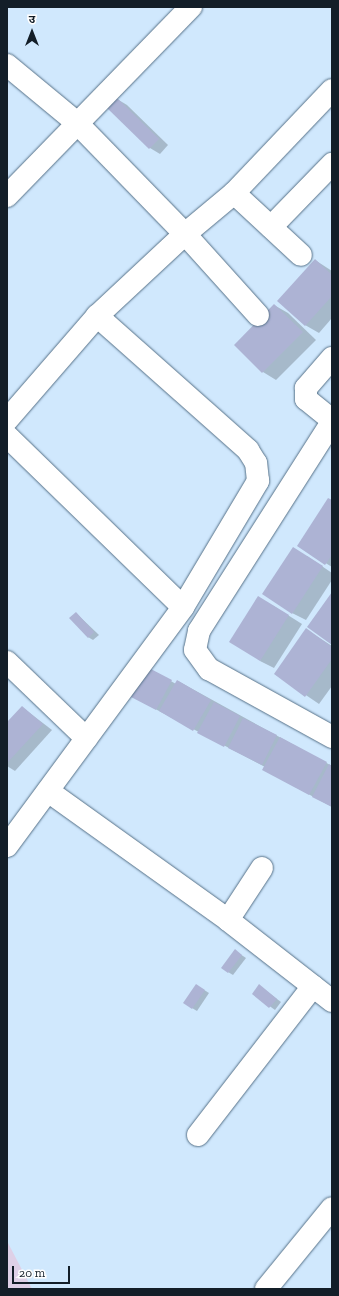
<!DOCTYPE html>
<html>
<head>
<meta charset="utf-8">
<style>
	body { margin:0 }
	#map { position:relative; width:339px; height:1296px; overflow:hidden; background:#d0e8fd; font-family:"Zilla Slab","Noto Sans Devanagari",serif }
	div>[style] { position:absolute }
	.green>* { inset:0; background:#ded0e7 }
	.shadow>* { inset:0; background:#0003 }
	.building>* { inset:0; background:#adb3d4 }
	.roads { filter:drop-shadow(0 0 1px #567188) drop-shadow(0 0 1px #567188) }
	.minor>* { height:22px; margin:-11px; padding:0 11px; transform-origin:11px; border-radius:11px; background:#fff }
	span { translate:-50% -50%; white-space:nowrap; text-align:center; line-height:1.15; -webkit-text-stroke:3px #fff; paint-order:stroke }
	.frame { position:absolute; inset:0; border:8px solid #131e28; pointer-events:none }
	.north { position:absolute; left:12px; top:12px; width:40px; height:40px; -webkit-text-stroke:3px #fff; paint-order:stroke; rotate:0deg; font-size:11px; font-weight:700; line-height:16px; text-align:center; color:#131e28 }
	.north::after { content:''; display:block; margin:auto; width:14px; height:18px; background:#131e28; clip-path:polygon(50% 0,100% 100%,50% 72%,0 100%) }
	.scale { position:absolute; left:12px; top:1266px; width:58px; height:18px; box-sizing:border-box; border:2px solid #131e28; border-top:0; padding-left:5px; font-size:12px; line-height:14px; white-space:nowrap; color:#131e28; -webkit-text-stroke:3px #fff; paint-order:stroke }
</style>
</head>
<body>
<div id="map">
	<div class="green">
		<div style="clip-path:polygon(7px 1241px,32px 1289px,7px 1289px)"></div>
	</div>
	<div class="shadow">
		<div style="clip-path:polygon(117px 99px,127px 105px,168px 145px,160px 154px,150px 148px)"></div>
		<div style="clip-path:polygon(315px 260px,332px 271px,332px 318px,319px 333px,305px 325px)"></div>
		<div style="clip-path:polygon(274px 305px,288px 313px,316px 340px,276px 380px,263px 372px,235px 345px)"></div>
		<div style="clip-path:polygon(332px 501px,332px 567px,298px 546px)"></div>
		<div style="clip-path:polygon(307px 556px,332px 573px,332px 580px,306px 620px,292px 613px)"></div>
		<div style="clip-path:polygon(272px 605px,302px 624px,274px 668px,260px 661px)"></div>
		<div style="clip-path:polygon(76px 613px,99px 635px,93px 640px,88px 637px)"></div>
		<div style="clip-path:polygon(307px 630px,332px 646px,332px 686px,319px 704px,275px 674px)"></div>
		<div style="clip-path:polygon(148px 668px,176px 684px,178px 681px,332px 766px,332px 807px,277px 777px,265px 767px,142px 702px)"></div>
		<div style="clip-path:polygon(22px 707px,52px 730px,15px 771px,7px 766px,7px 724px)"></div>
		<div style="clip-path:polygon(240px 954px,246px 958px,233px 975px,228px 972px)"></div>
		<div style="clip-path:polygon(260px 986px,281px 1002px,275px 1010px,253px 994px)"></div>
		<div style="clip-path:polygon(201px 988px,209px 993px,197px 1011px,192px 1008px)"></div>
	</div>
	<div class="building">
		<div style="clip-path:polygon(117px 98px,159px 139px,149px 149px,107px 108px)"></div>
		<div style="clip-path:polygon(315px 259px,332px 275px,332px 296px,305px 326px,277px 301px)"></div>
		<div style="clip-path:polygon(274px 304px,303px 332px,262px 373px,234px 345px)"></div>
		<div style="clip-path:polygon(328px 498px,332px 500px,332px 555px,325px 565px,297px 546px)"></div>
		<div style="clip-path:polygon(293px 547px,323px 566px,292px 614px,262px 594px)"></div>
		<div style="clip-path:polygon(332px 592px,332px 645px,307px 627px)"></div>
		<div style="clip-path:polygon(258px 596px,289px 615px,260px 661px,229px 642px)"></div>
		<div style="clip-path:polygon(76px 612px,94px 632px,88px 638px,69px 618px)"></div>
		<div style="clip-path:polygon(306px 628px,332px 647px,332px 659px,305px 697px,274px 674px)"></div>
		<div style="clip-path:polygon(147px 667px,172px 680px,156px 710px,131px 697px)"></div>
		<div style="clip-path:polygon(177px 680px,211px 700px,193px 731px,159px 711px)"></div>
		<div style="clip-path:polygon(214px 702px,240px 716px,224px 747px,197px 733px)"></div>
		<div style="clip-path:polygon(22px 706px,43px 724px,7px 763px,7px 722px)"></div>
		<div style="clip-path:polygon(243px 718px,277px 735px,262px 765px,228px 748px)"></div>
		<div style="clip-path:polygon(280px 737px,327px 762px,309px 795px,262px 770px)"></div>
		<div style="clip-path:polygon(329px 764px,332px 766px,332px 807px,312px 797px)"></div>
		<div style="clip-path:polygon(235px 949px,242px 955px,228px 973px,221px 968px)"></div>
		<div style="clip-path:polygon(196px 984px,205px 990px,192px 1009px,183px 1003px)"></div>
		<div style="clip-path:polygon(259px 984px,277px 999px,269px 1008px,252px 994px)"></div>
	</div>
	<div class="roads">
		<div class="minor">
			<div style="left:7px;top:65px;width:91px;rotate:39.6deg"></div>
			<div style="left:77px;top:123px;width:155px;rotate:45.8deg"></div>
			<div style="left:185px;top:234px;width:109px;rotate:48deg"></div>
			<div style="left:234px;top:193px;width:91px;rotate:42.8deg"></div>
			<div style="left:7px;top:196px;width:264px;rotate:-45.8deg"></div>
			<div style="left:271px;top:227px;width:88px;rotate:-45.9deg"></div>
			<div style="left:332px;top:358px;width:40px;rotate:131deg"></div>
			<div style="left:306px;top:388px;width:11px;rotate:90deg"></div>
			<div style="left:306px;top:399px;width:33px;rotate:39deg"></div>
			<div style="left:7px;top:420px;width:138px;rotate:-49.1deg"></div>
			<div style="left:97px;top:316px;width:120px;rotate:-43deg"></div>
			<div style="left:185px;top:234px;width:64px;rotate:-39.9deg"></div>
			<div style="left:234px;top:193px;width:142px;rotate:-46.4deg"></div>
			<div style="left:332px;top:422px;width:248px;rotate:122.5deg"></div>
			<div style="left:199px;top:631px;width:19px;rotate:102deg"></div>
			<div style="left:195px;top:650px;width:24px;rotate:54deg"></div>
			<div style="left:209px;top:669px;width:141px;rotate:28.9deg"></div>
			<div style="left:7px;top:436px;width:245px;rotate:44.2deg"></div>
			<div style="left:7px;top:662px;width:110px;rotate:43.9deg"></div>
			<div style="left:48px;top:791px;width:221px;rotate:35.6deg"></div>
			<div style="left:228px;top:920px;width:132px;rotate:37.9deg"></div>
			<div style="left:7px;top:846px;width:297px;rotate:-53.6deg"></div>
			<div style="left:183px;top:607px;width:147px;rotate:-59.2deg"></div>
			<div style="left:258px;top:481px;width:18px;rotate:-96deg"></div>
			<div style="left:256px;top:463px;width:15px;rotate:-122deg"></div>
			<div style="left:248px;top:450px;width:202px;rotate:-138.4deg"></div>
			<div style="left:228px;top:920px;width:62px;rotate:-56.8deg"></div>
			<div style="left:198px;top:1135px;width:188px;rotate:-52.3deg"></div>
			<div style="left:266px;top:1289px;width:104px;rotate:-50.8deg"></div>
		</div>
	</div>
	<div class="frame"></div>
	<div class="north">उ</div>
	<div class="scale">20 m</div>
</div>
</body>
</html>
